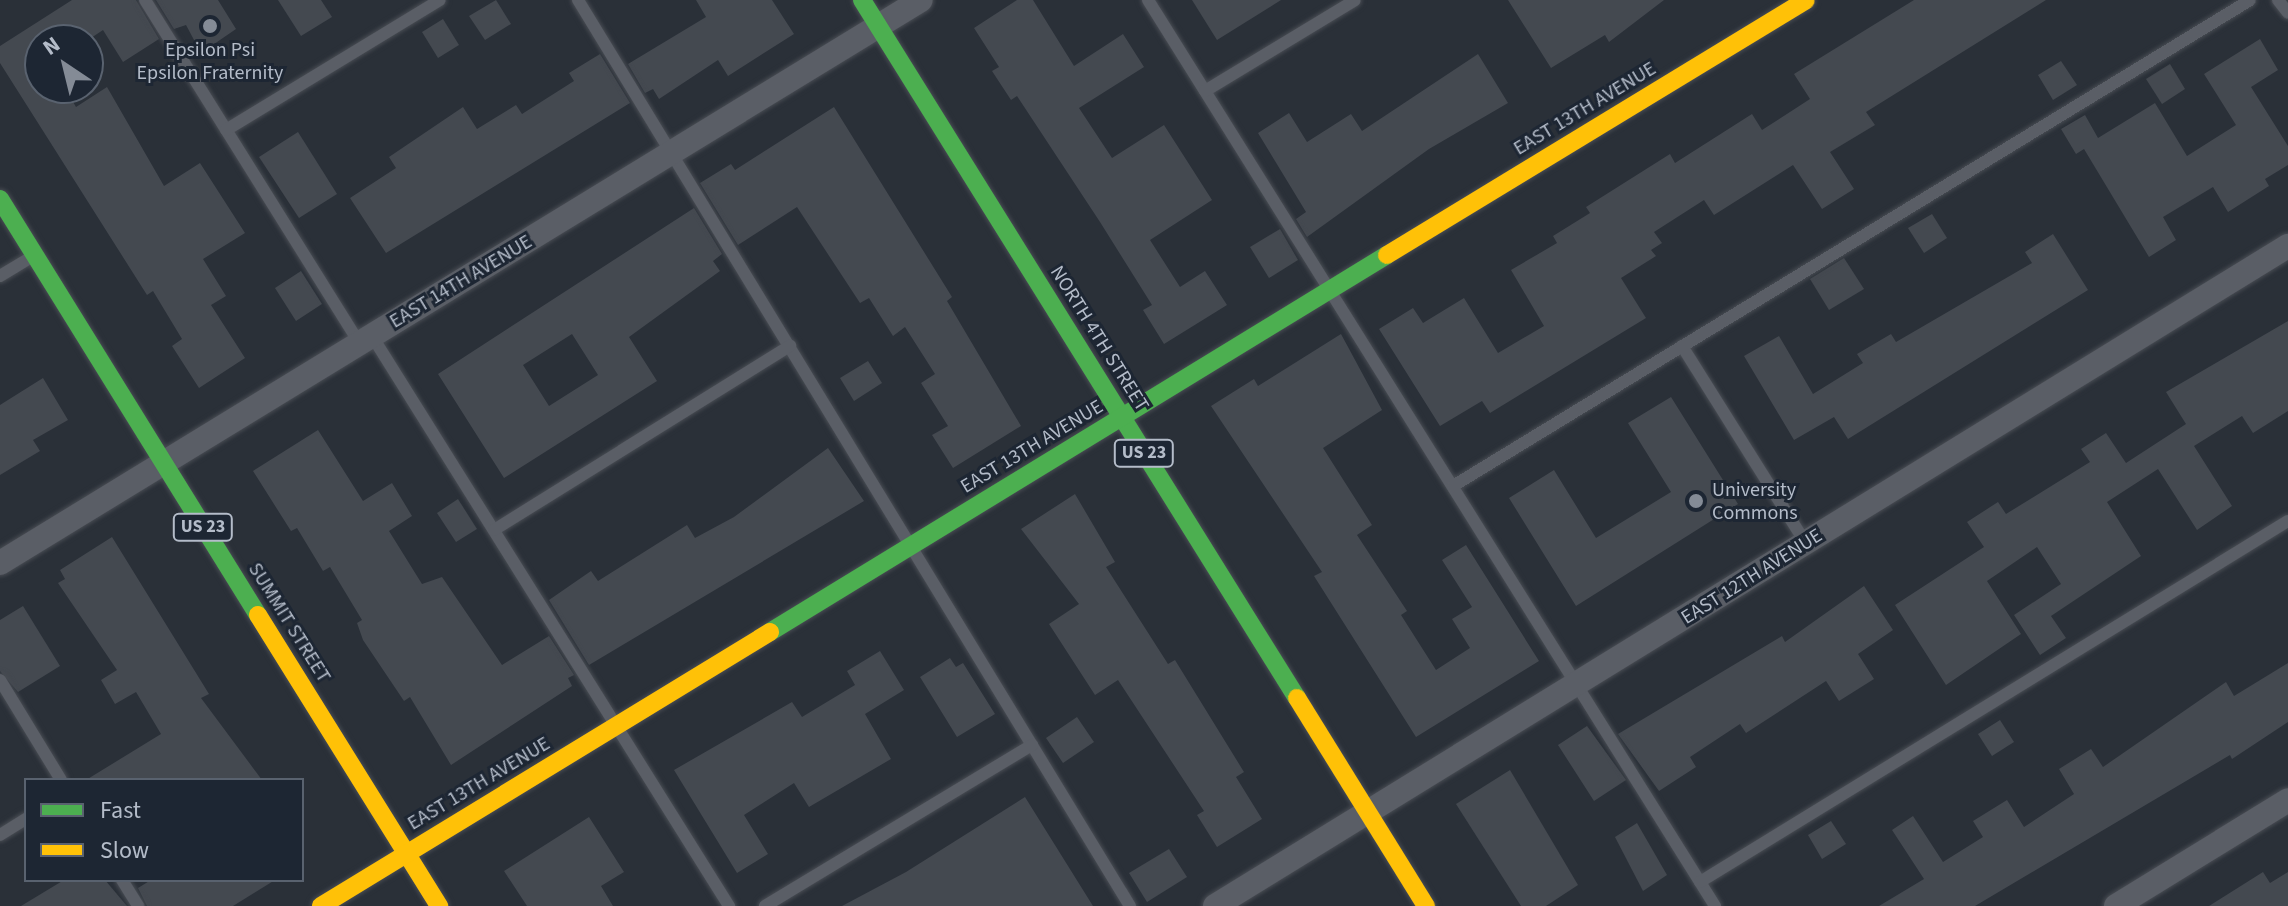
<!DOCTYPE html>
<html>
<head>
<meta charset="utf-8">
<style>
	body { margin:0 }
	#map { position:relative; width:2288px; height:906px; overflow:hidden; background:#2a3038; font-family:"Source Sans 3",sans-serif }
	div>[style] { position:absolute }
	.building>* { inset:0; background:#444950 }
	.roads { filter:drop-shadow(0 0 2px #484c53) drop-shadow(0 0 2px #484c53) }
	.lane>* { height:12px; margin:-6px; padding:0 6px; transform-origin:6px; border-radius:6px; background:#5a5e66 }
	.street>* { height:24px; margin:-12px; padding:0 12px; transform-origin:12px; border-radius:12px; background:#5a5e66 }
	.fast>* { height:18px; margin:-9px; padding:0 9px; transform-origin:9px; border-radius:9px; background:#4caf50 }
	.slow>* { height:18px; margin:-9px; padding:0 9px; transform-origin:9px; border-radius:9px; background:#ffc107 }
	.dots>* { width:22px; height:22px; translate:-50% -50%; box-sizing:border-box; border:4px solid #1d2633; border-radius:50% }
	span { translate:-50% -50%; white-space:nowrap; text-align:center; line-height:1.15; -webkit-text-stroke:6px #1d2633; paint-order:stroke }
	.shield-label span { padding:2px 6px; background:#1d2633; border:2px solid; border-radius:6px; -webkit-text-stroke-width:0 }
	.shield-label { font-size:18px; color:#b4bcc9; font-weight:700 }
	.poi-label { font-size:20px; color:#b4bcc9 }
	.left { translate:0 -50%; text-align:left }
	.street-label { font-size:20px; color:#b4bcc9 }
	.legend { position:absolute; left:24px; top:778px; width:280px; height:104px; box-sizing:border-box; background:#1d2633; border:2px solid #59626f; margin:0; padding:10px 14px; list-style:none; font-size:24px; color:#b4bcc9 }
	.legend li { display:flex; align-items:center; gap:16px; height:40px }
	.legend b { width:40px; border:2px solid #59626f }
	.north { position:absolute; left:24px; top:24px; width:80px; height:80px; box-sizing:border-box; background:#1d2633; border:2px solid #59626f; border-radius:50%; rotate:325deg; font-size:22px; font-weight:700; line-height:32px; text-align:center; color:#b4bcc9 }
	.north::after { content:''; display:block; margin:auto; width:28px; height:36px; background:#848b96; clip-path:polygon(50% 0,100% 100%,50% 72%,0 100%) }
</style>
</head>
<body>
<div id="map">
	<div class="building">
		<div style="clip-path:polygon(72px 0,136px 0,159px 39px,123px 62px,103px 30px,88px 40px,40px 40px,40px 88px,65px 88px,76px 107px,107px 87px,164px 186px,200px 163px,245px 233px,203px 259px,226px 296px,211px 305px,245px 358px,199px 388px,172px 346px,182px 339px,153px 291px,147px 295px,0 63px,0 46px)"></div>
		<div style="clip-path:polygon(156px 0,218px 0,236px 29px,201px 53px,186px 25px,174px 29px)"></div>
		<div style="clip-path:polygon(278px 0,321px 0,332px 17px,301px 36px)"></div>
		<div style="clip-path:polygon(496px 0,511px 24px,485px 40px,469px 16px)"></div>
		<div style="clip-path:polygon(696px 0,772px 0,794px 34px,728px 76px,718px 60px,659px 99px,653px 89px,645px 93px,628px 64px,706px 17px)"></div>
		<div style="clip-path:polygon(1017px 0,1033px 0,1074px 66px,1123px 34px,1144px 67px,1079px 108px,1112px 158px,1164px 125px,1212px 200px,1150px 240px,1180px 287px,1205px 271px,1227px 305px,1164px 344px,1143px 310px,1152px 305px,1100px 222px,1017px 96px,1011px 100px,992px 71px,999px 67px,974px 28px)"></div>
		<div style="clip-path:polygon(1192px 0,1281px 0,1217px 40px)"></div>
		<div style="clip-path:polygon(1508px 0,1664px 0,1609px 42px,1605px 35px,1551px 68px)"></div>
		<div style="clip-path:polygon(1914px 0,2046px 0,1866px 112px,1875px 125px,1830px 152px,1854px 189px,1822px 209px,1793px 165px,1714px 215px,1704px 200px,1654px 232px,1662px 243px,1651px 250px,1656px 256px,1621px 278px,1646px 318px,1490px 413px,1482px 401px,1440px 426px,1379px 329px,1413px 308px,1423px 323px,1464px 298px,1498px 353px,1544px 326px,1511px 270px,1557px 243px,1553px 236px,1590px 213px,1586px 207px,1670px 154px,1675px 163px,1752px 114px,1762px 130px,1810px 99px,1794px 74px)"></div>
		<div style="clip-path:polygon(443px 19px,459px 45px,438px 58px,422px 32px)"></div>
		<div style="clip-path:polygon(2260px 39px,2278px 70px,2251px 87px,2288px 146px,2288px 165px,2265px 179px,2269px 186px,2228px 212px,2213px 187px,2163px 217px,2176px 240px,2149px 257px,2084px 149px,2076px 154px,2061px 129px,2085px 115px,2098px 138px,2155px 103px,2187px 156px,2236px 125px,2204px 74px)"></div>
		<div style="clip-path:polygon(600px 54px,630px 103px,386px 253px,350px 198px,396px 168px,389px 157px,463px 107px,477px 129px,516px 105px,522px 114px,574px 81px,569px 73px)"></div>
		<div style="clip-path:polygon(1478px 54px,1508px 103px,1429px 149px,1307px 237px,1296px 219px,1306px 212px,1258px 133px,1289px 113px,1307px 142px,1351px 114px,1362px 131px)"></div>
		<div style="clip-path:polygon(2061px 61px,2077px 85px,2053px 100px,2038px 75px)"></div>
		<div style="clip-path:polygon(2170px 64px,2185px 89px,2162px 104px,2146px 79px)"></div>
		<div style="clip-path:polygon(834px 107px,952px 297px,947px 301px,1021px 426px,953px 468px,932px 435px,948px 426px,921px 383px,935px 374px,905px 327px,893px 336px,869px 298px,860px 303px,797px 207px,738px 245px,700px 183px,731px 164px,735px 170px)"></div>
		<div style="clip-path:polygon(298px 132px,337px 194px,299px 218px,259px 157px)"></div>
		<div style="clip-path:polygon(evenodd,694px 208px,722px 254px,713px 261px,720px 271px,629px 337px,657px 381px,504px 478px,438px 374px,694px 208px,572px 334px,598px 375px,549px 406px,523px 365px,572px 334px)"></div>
		<div style="clip-path:polygon(1932px 214px,1947px 238px,1924px 253px,1908px 228px)"></div>
		<div style="clip-path:polygon(1280px 229px,1298px 260px,1269px 278px,1250px 247px)"></div>
		<div style="clip-path:polygon(2053px 234px,2088px 290px,1848px 439px,1834px 417px,1794px 440px,1744px 356px,1779px 336px,1813px 394px,1863px 363px,1857px 354px,1891px 334px,1896px 342px,2032px 263px,2025px 252px)"></div>
		<div style="clip-path:polygon(1844px 258px,1864px 289px,1829px 310px,1810px 279px)"></div>
		<div style="clip-path:polygon(301px 271px,322px 304px,296px 321px,275px 288px)"></div>
		<div style="clip-path:polygon(2288px 321px,2288px 411px,2253px 433px,2242px 416px,2194px 446px,2232px 506px,2197px 530px,2158px 469px,2107px 502px,2141px 556px,2051px 616px,2066px 638px,2040px 655px,2014px 615px,2061px 584px,2037px 547px,1987px 581px,2021px 634px,1946px 685px,1895px 605px,1984px 547px,1967px 522px,1998px 502px,2006px 514px,2090px 462px,2081px 449px,2106px 433px,2126px 463px,2186px 424px,2166px 392px)"></div>
		<div style="clip-path:polygon(1341px 334px,1382px 410px,1323px 448px,1372px 525px,1357px 535px,1407px 611px,1401px 615px,1436px 670px,1470px 648px,1452px 619px,1472px 607px,1442px 560px,1466px 545px,1539px 661px,1416px 737px,1314px 576px,1322px 572px,1211px 406px,1254px 379px,1258px 386px)"></div>
		<div style="clip-path:polygon(868px 361px,882px 383px,854px 401px,840px 378px)"></div>
		<div style="clip-path:polygon(43px 378px,68px 420px,33px 440px,40px 451px,0 475px,0 405px)"></div>
		<div style="clip-path:polygon(1671px 397px,1738px 504px,1576px 606px,1509px 498px,1554px 470px,1596px 538px,1671px 492px,1628px 423px)"></div>
		<div style="clip-path:polygon(318px 430px,363px 501px,392px 483px,412px 516px,389px 531px,422px 584px,442px 577px,502px 665px,549px 636px,574px 675px,568px 678px,572px 686px,451px 765px,410px 697px,404px 701px,363px 640px,357px 623px,362px 620px,330px 567px,323px 571px,297px 528px,291px 531px,253px 471px)"></div>
		<div style="clip-path:polygon(828px 448px,864px 501px,589px 665px,549px 600px,591px 571px,598px 581px,687px 525px,695px 538px,734px 517px)"></div>
		<div style="clip-path:polygon(1075px 494px,1115px 562px,1106px 567px,1168px 664px,1175px 660px,1244px 772px,1236px 777px,1262px 819px,1217px 847px,1197px 815px,1204px 811px,1118px 680px,1095px 695px,1049px 624px,1079px 604px,1021px 529px)"></div>
		<div style="clip-path:polygon(458px 499px,477px 529px,456px 542px,437px 513px)"></div>
		<div style="clip-path:polygon(112px 537px,209px 694px,201px 698px,262px 780px,86px 780px,161px 734px,136px 692px,115px 704px,101px 680px,117px 670px,58px 583px,65px 579px,60px 570px)"></div>
		<div style="clip-path:polygon(1864px 586px,1893px 630px,1858px 654px,1874px 679px,1839px 701px,1826px 681px,1746px 733px,1740px 724px,1690px 757px,1696px 767px,1659px 791px,1618px 734px,1782px 636px,1785px 642px)"></div>
		<div style="clip-path:polygon(23px 606px,60px 666px,18px 692px,0 671px,0 620px)"></div>
		<div style="clip-path:polygon(880px 651px,904px 690px,865px 714px,891px 759px,809px 807px,794px 783px,744px 815px,768px 854px,737px 873px,674px 770px,792px 702px,802px 717px,855px 685px,847px 671px)"></div>
		<div style="clip-path:polygon(950px 658px,956px 667px,963px 663px,995px 714px,957px 737px,920px 677px)"></div>
		<div style="clip-path:polygon(2288px 663px,2288px 722px,2232px 759px,2230px 755px,1975px 906px,1879px 906px,1924px 879px,1892px 830px,1913px 816px,1943px 862px,1983px 837px,1973px 821px,2007px 800px,2024px 827px,2074px 794px,2059px 769px,2091px 749px,2103px 767px,2226px 682px,2234px 696px)"></div>
		<div style="clip-path:polygon(1077px 717px,1094px 742px,1063px 763px,1046px 738px)"></div>
		<div style="clip-path:polygon(2000px 720px,2014px 742px,1992px 756px,1978px 734px)"></div>
		<div style="clip-path:polygon(1587px 726px,1626px 780px,1594px 801px,1558px 745px)"></div>
		<div style="clip-path:polygon(1510px 770px,1578px 885px,1546px 906px,1521px 906px,1456px 804px)"></div>
		<div style="clip-path:polygon(1025px 797px,1093px 906px,842px 906px,906px 872px)"></div>
		<div style="clip-path:polygon(589px 817px,624px 872px,601px 886px,613px 906px,527px 906px,504px 871px)"></div>
		<div style="clip-path:polygon(1831px 821px,1846px 844px,1822px 859px,1808px 835px)"></div>
		<div style="clip-path:polygon(1637px 823px,1667px 875px,1643px 891px,1615px 837px)"></div>
		<div style="clip-path:polygon(1169px 849px,1187px 877px,1147px 902px,1129px 873px)"></div>
		<div style="clip-path:polygon(2263px 872px,2270px 883px,2288px 872px,2288px 906px,2209px 906px)"></div>
		<div style="clip-path:polygon(64px 880px,105px 880px,127px 906px,21px 906px)"></div>
		<div style="clip-path:polygon(151px 880px,275px 880px,233px 906px,147px 906px,138px 888px)"></div>
	</div>
	<div class="roads">
		<div class="lane">
			<div style="left:145px;top:0;width:404px;rotate:58deg"></div>
			<div style="left:578px;top:0;width:1061px;rotate:58.65deg"></div>
			<div style="left:1148px;top:0;width:1069px;rotate:57.96deg"></div>
			<div style="left:2278px;top:0;width:16px;rotate:52deg"></div>
			<div style="left:1205px;top:91px;width:175px;rotate:-31.2deg"></div>
			<div style="left:226px;top:130px;width:250px;rotate:-31.3deg"></div>
			<div style="left:0;top:276px;width:37px;rotate:-31deg"></div>
			<div style="left:372px;top:336px;width:673px;rotate:57.94deg"></div>
			<div style="left:1682px;top:346px;width:234px;rotate:57.9deg"></div>
			<div style="left:1453px;top:486px;width:933px;rotate:-31.37deg"></div>
			<div style="left:494px;top:530px;width:349px;rotate:-31.9deg"></div>
			<div style="left:0;top:680px;width:117px;rotate:58.6deg"></div>
			<div style="left:0;top:835px;width:31px;rotate:-32deg"></div>
			<div style="left:122px;top:880px;width:31px;rotate:58deg"></div>
			<div style="left:1700px;top:882px;width:690px;rotate:-31.55deg"></div>
			<div style="left:765px;top:906px;width:312px;rotate:-31.1deg"></div>
		</div>
		<div class="street">
			<div style="left:0;top:563px;width:1079px;rotate:-31.44deg"></div>
			<div style="left:1215px;top:906px;width:1260px;rotate:-31.6deg"></div>
			<div style="left:2116px;top:906px;width:202px;rotate:-31.6deg"></div>
		</div>
		<div class="fast">
			<div style="left:862px;top:0;width:822px;rotate:58.07deg"></div>
			<div style="left:0;top:199px;width:490px;rotate:58.2deg"></div>
			<div style="left:770px;top:632px;width:723px;rotate:-31.43deg"></div>
		</div>
		<div class="slow">
			<div style="left:1387px;top:255px;width:490px;rotate:-31.3deg"></div>
			<div style="left:258px;top:615px;width:343px;rotate:58.1deg"></div>
			<div style="left:1297px;top:698px;width:245px;rotate:58.2deg"></div>
			<div style="left:321px;top:906px;width:526px;rotate:-31.39deg"></div>
		</div>
	</div>
	<div class="dots">
		<div style="left:210px;top:26px;background:#848b96"></div>
		<div style="left:1696px;top:501px;background:#848b96"></div>
	</div>
	<div class="shield-label">
		<span style="left:1144px;top:453px">US 23</span>
		<span style="left:203px;top:527px">US 23</span>
	</div>
	<div class="poi-label">
		<span style="left:210px;top:62px">Epsilon Psi<br>Epsilon Fraternity</span>
		<span class="left" style="left:1712px;top:502px">University<br>Commons</span>
	</div>
	<div class="street-label">
		<span style="left:1585px;top:109px;rotate:-31deg">EAST 13TH AVENUE</span>
		<span style="left:461px;top:282px;rotate:-31deg">EAST 14TH AVENUE</span>
		<span style="left:1099px;top:339px;rotate:58deg">NORTH 4TH STREET</span>
		<span style="left:1032px;top:447px;rotate:-31deg">EAST 13TH AVENUE</span>
		<span style="left:1752px;top:577px;rotate:-32deg">EAST 12TH AVENUE</span>
		<span style="left:289px;top:623px;rotate:58deg">SUMMIT STREET</span>
		<span style="left:479px;top:784px;rotate:-31deg">EAST 13TH AVENUE</span>
	</div>
	<ul class="legend">
	<li><b style="height:10px;background:#4caf50"></b>Fast</li>
	<li><b style="height:10px;background:#ffc107"></b>Slow</li>
	</ul>
	<div class="north">N</div>
</div>
</body>
</html>
